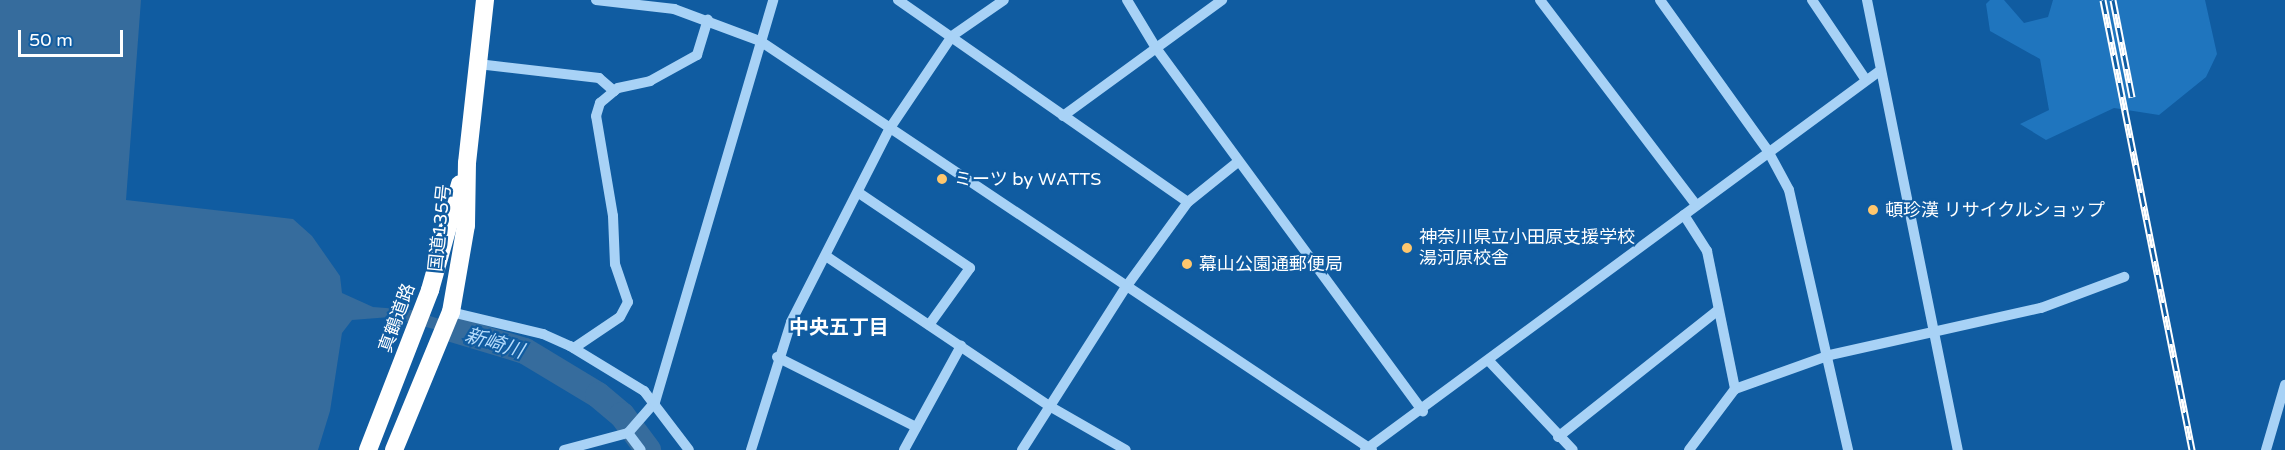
<!DOCTYPE html>
<html>
<head>
<meta charset="utf-8">
<style>
	body { margin:0 }
	#map { position:relative; width:2285px; height:450px; overflow:hidden; background:#105ca1; font-family:"Varela Round","Noto Sans JP",sans-serif }
	div>[style] { position:absolute }
	.green>* { inset:0; background:#1f75be }
	.water>* { inset:0; background:#366c9d }
	.river>* { height:26px; margin:-13px; padding:0 13px; transform-origin:13px; border-radius:13px; background:#366c9d }
	.minor>* { height:10px; margin:-5px; padding:0 5px; transform-origin:5px; border-radius:5px; background:#a8d2f6 }
	.highway>* { height:18px; margin:-9px; padding:0 9px; transform-origin:9px; border-radius:9px; background:#fff }
	.rail>* { height:7px; margin-top:-3.5px; transform-origin:0; background:repeating-linear-gradient(90deg,#105ca1 0 14px,#fff 0 28px); box-sizing:border-box; border-block:2px solid #fff }
	.dots>* { width:16px; height:16px; translate:-50% -50%; box-sizing:border-box; border:3px solid #105ca1; border-radius:50% }
	span { translate:-50% -50%; white-space:nowrap; text-align:center; line-height:1.15; -webkit-text-stroke:4.5px #105ca1; paint-order:stroke }
	.poi-label { font-size:18px; color:#fff }
	.left { translate:0 -50%; text-align:left }
	.street-label { font-size:18px; color:#fff }
	.neighbourhood-label { font-size:20px; color:#fff; font-weight:700 }
	.water-label { font-size:20px; color:#b5dcfc; font-style:italic }
	.scale { position:absolute; left:18px; top:30px; width:105px; height:27px; box-sizing:border-box; border:3px solid #fff; border-top:0; padding-left:8px; font-size:18px; line-height:21px; white-space:nowrap; color:#fff; -webkit-text-stroke:4px #105ca1; paint-order:stroke }
</style>
</head>
<body>
<div id="map">
	<div class="green">
		<div style="clip-path:polygon(1990px 0,2004px 0,2024px 23px,2048px 17px,2053px 0,2205px 0,2217px 54px,2206px 77px,2159px 115px,2114px 108px,2046px 140px,2020px 124px,2049px 110px,2040px 59px,1990px 31px,1986px 4px)"></div>
	</div>
	<div class="water">
		<div style="clip-path:polygon(0 0,141px 0,126px 200px,293px 219px,312px 236px,340px 276px,342px 293px,373px 307px,411px 310px,487px 334px,484px 343px,390px 317px,352px 320px,342px 333px,330px 411px,318px 450px,0 450px)"></div>
	</div>
	<div class="river">
		<div style="left:452px;top:329px;width:76px;rotate:16.8deg"></div>
		<div style="left:525px;top:351px;width:85px;rotate:31.1deg"></div>
		<div style="left:598px;top:395px;width:31px;rotate:40deg"></div>
		<div style="left:622px;top:415px;width:44px;rotate:53.4deg"></div>
	</div>
	<div class="minor">
		<div style="left:596px;top:0;width:79px;rotate:6.6deg"></div>
		<div style="left:674px;top:9px;width:92px;rotate:20.4deg"></div>
		<div style="left:760px;top:41px;width:736px;rotate:33.75deg"></div>
		<div style="left:898px;top:0;width:353px;rotate:34.9deg"></div>
		<div style="left:1127px;top:0;width:56px;rotate:58.9deg"></div>
		<div style="left:1156px;top:48px;width:451px;rotate:53.7deg"></div>
		<div style="left:1540px;top:0;width:258px;rotate:52.7deg"></div>
		<div style="left:1660px;top:0;width:186px;rotate:54.4deg"></div>
		<div style="left:1768px;top:151px;width:44px;rotate:61.7deg"></div>
		<div style="left:1789px;top:190px;width:267px;rotate:77.2deg"></div>
		<div style="left:1812px;top:0;width:93px;rotate:56deg"></div>
		<div style="left:1867px;top:0;width:459px;rotate:78.6deg"></div>
		<div style="left:478px;top:64px;width:122px;rotate:6.6deg"></div>
		<div style="left:599px;top:78px;width:20px;rotate:41deg"></div>
		<div style="left:1063px;top:116px;width:197px;rotate:-36.1deg"></div>
		<div style="left:859px;top:193px;width:134px;rotate:34deg"></div>
		<div style="left:970px;top:268px;width:70px;rotate:125.7deg"></div>
		<div style="left:1684px;top:215px;width:43px;rotate:57.4deg"></div>
		<div style="left:1707px;top:251px;width:141px;rotate:78.5deg"></div>
		<div style="left:826px;top:256px;width:271px;rotate:33.9deg"></div>
		<div style="left:1051px;top:407px;width:86px;rotate:29.8deg"></div>
		<div style="left:451px;top:312px;width:95px;rotate:13.4deg"></div>
		<div style="left:543px;top:334px;width:30px;rotate:24deg"></div>
		<div style="left:570px;top:346px;width:87px;rotate:31.3deg"></div>
		<div style="left:644px;top:391px;width:74px;rotate:52.7deg"></div>
		<div style="left:574px;top:348px;width:55px;rotate:-34deg"></div>
		<div style="left:620px;top:317px;width:17px;rotate:-62deg"></div>
		<div style="left:628px;top:302px;width:40px;rotate:-108.9deg"></div>
		<div style="left:615px;top:264px;width:48px;rotate:-92.4deg"></div>
		<div style="left:613px;top:216px;width:101px;rotate:-99.6deg"></div>
		<div style="left:596px;top:116px;width:14px;rotate:-73deg"></div>
		<div style="left:600px;top:103px;width:23px;rotate:-40deg"></div>
		<div style="left:618px;top:88px;width:33px;rotate:-12deg"></div>
		<div style="left:650px;top:81px;width:54px;rotate:-29deg"></div>
		<div style="left:697px;top:55px;width:37px;rotate:-73deg"></div>
		<div style="left:777px;top:357px;width:156px;rotate:26.7deg"></div>
		<div style="left:1489px;top:361px;width:122px;rotate:46.7deg"></div>
		<div style="left:628px;top:433px;width:21px;rotate:53deg"></div>
		<div style="left:1558px;top:437px;width:204px;rotate:-38.4deg"></div>
		<div style="left:564px;top:450px;width:66px;rotate:-14.9deg"></div>
		<div style="left:628px;top:433px;width:41px;rotate:-48.9deg"></div>
		<div style="left:655px;top:402px;width:419px;rotate:-73.6deg"></div>
		<div style="left:751px;top:450px;width:134px;rotate:-72.6deg"></div>
		<div style="left:791px;top:322px;width:218px;rotate:-63deg"></div>
		<div style="left:890px;top:128px;width:111px;rotate:-56deg"></div>
		<div style="left:952px;top:36px;width:63px;rotate:-34.7deg"></div>
		<div style="left:904px;top:450px;width:119px;rotate:-61.3deg"></div>
		<div style="left:1022px;top:450px;width:193px;rotate:-57.5deg"></div>
		<div style="left:1126px;top:287px;width:105px;rotate:-53.9deg"></div>
		<div style="left:1188px;top:202px;width:65px;rotate:-38.8deg"></div>
		<div style="left:1365px;top:450px;width:637px;rotate:-36.38deg"></div>
		<div style="left:1689px;top:450px;width:76px;rotate:-53deg"></div>
		<div style="left:1735px;top:389px;width:101px;rotate:-19.7deg"></div>
		<div style="left:1830px;top:355px;width:216px;rotate:-12.6deg"></div>
		<div style="left:2041px;top:308px;width:89px;rotate:-20.5deg"></div>
		<div style="left:2266px;top:450px;width:68px;rotate:-73.7deg"></div>
	</div>
	<div class="highway">
		<div style="left:368px;top:450px;width:172px;rotate:-68.8deg"></div>
		<div style="left:430px;top:290px;width:110px;rotate:-74.2deg"></div>
		<div style="left:394px;top:450px;width:149px;rotate:-67.6deg"></div>
		<div style="left:451px;top:312px;width:88px;rotate:-80.2deg"></div>
		<div style="left:466px;top:225px;width:62px;rotate:-89.1deg"></div>
		<div style="left:467px;top:163px;width:164px;rotate:-83.7deg"></div>
	</div>
	<div class="rail">
		<div style="left:2103px;top:0;width:459px;rotate:78.8deg"></div>
		<div style="left:2113px;top:0;width:99px;rotate:78.9deg"></div>
	</div>
	<div class="dots">
		<div style="left:942px;top:179px;background:#ffc76d"></div>
		<div style="left:1873px;top:210px;background:#ffc76d"></div>
		<div style="left:1407px;top:248px;background:#ffc76d"></div>
		<div style="left:1187px;top:264px;background:#ffc76d"></div>
	</div>
	<div class="poi-label">
		<span class="left" style="left:954px;top:179px">ミーツ by WATTS</span>
		<span class="left" style="left:1885px;top:210px">頓珍漢 リサイクルショップ</span>
		<span class="left" style="left:1419px;top:248px">神奈川県立小田原支援学校<br>湯河原校舎</span>
		<span class="left" style="left:1199px;top:264px">幕山公園通郵便局</span>
	</div>
	<div class="street-label">
		<span style="left:440px;top:228px;rotate:-84deg">国道135号</span>
		<span style="left:397px;top:318px;rotate:-70deg">真鶴道路</span>
	</div>
	<div class="neighbourhood-label">
		<span style="left:839px;top:328px">中央五丁目</span>
	</div>
	<div class="water-label">
		<span style="left:494px;top:344px;rotate:17deg">新崎川</span>
	</div>
	<div class="scale">50 m</div>
</div>
</body>
</html>
